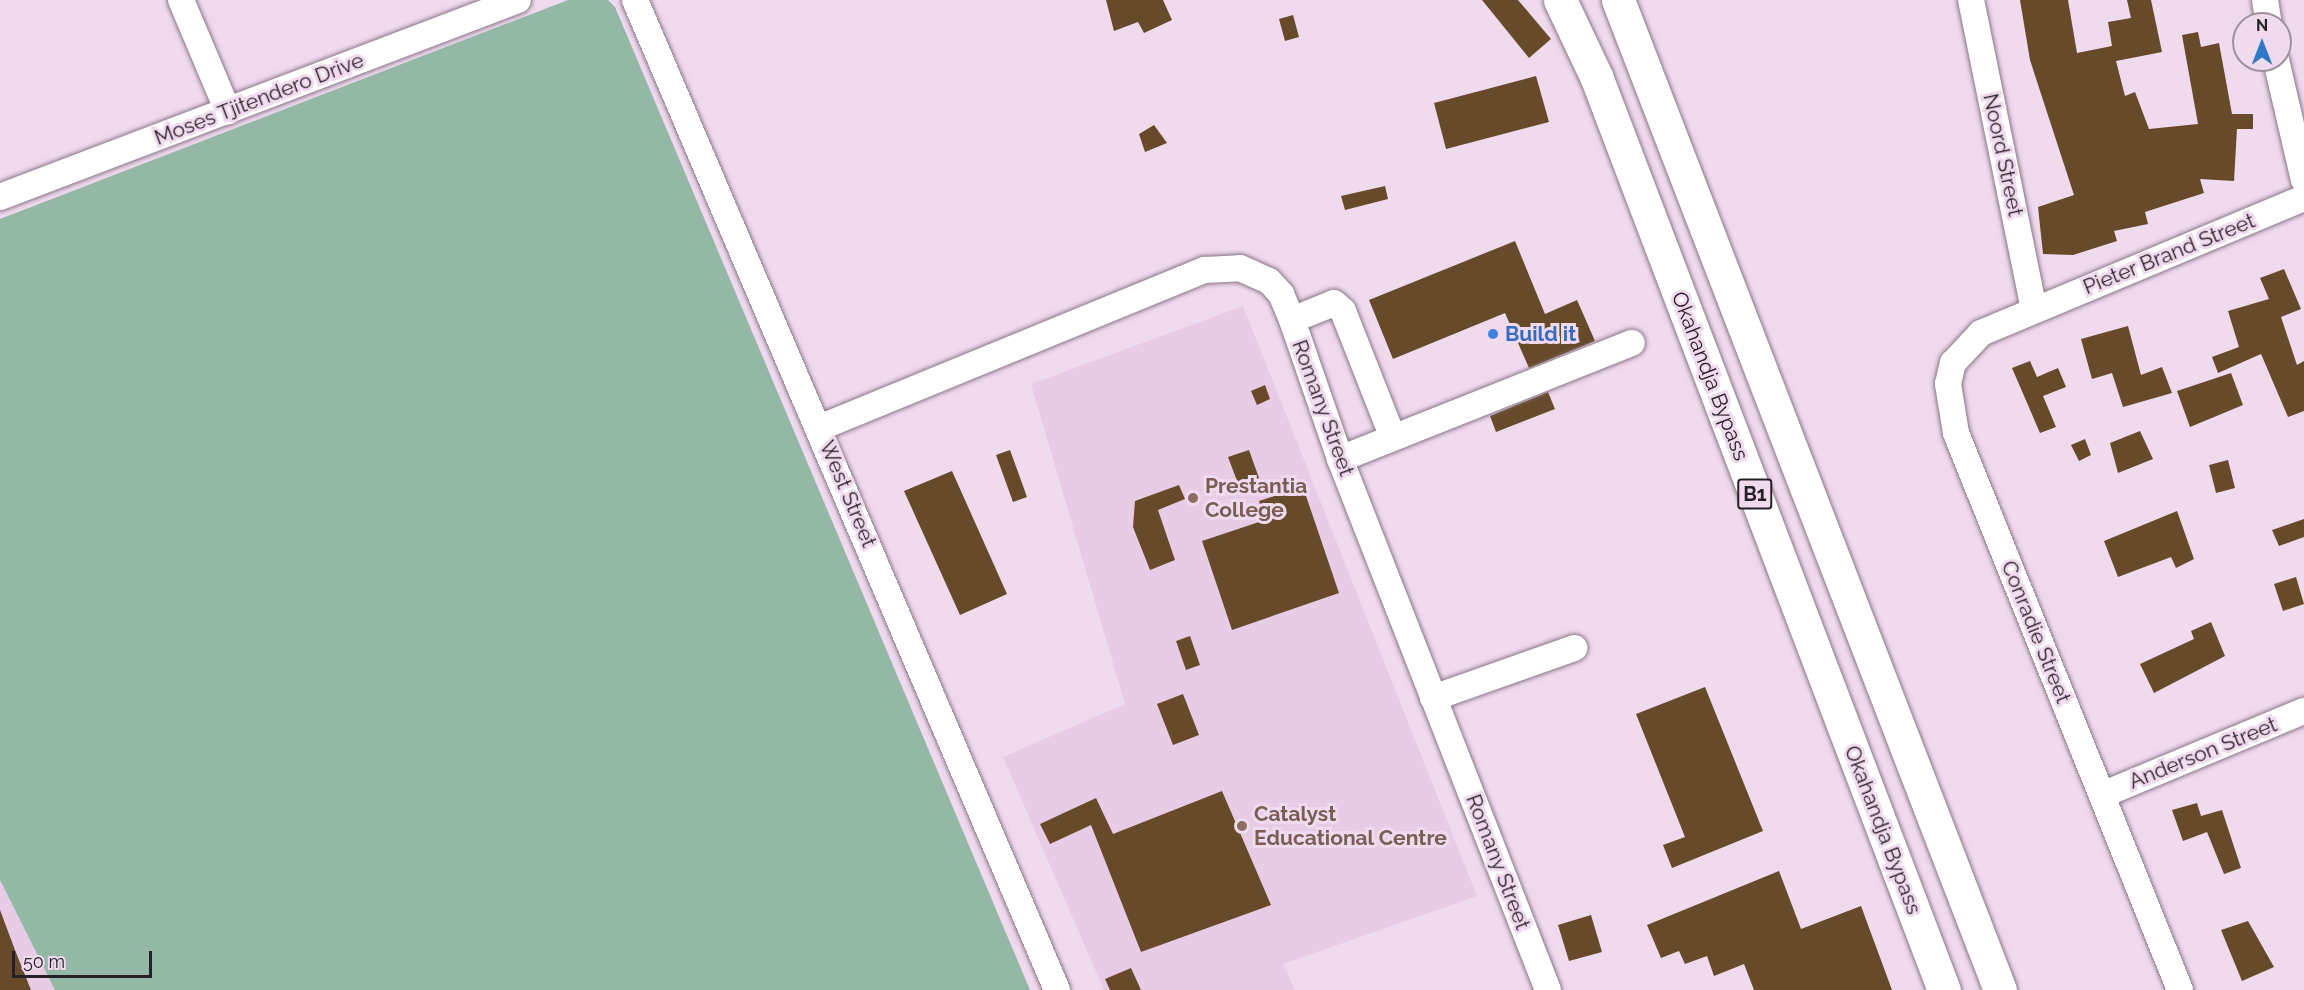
<!DOCTYPE html>
<html>
<head>
<meta charset="utf-8">
<style>
	body { margin:0 }
	#map { position:relative; width:2304px; height:990px; overflow:hidden; background:#f0daee; font-family:Raleway,sans-serif }
	div>[style] { position:absolute }
	.built>* { inset:0; background:#e8cce6 }
	.green>* { inset:0; background:#93b9a6 }
	.building>* { inset:0; background:#664a29 }
	.roads { filter:drop-shadow(0 0 2px #8a7688) drop-shadow(0 0 2px #8a7688) }
	.minor>* { height:26px; margin:-13px; padding:0 13px; transform-origin:13px; border-radius:13px; background:#fff }
	.highway>* { height:33px; margin:-16.5px; padding:0 16.5px; transform-origin:16.5px; border-radius:16.5px; background:#fff }
	.dots>* { width:16px; height:16px; translate:-50% -50%; box-sizing:border-box; border:3px solid #f0daee; border-radius:50% }
	span { translate:-50% -50%; white-space:nowrap; text-align:center; line-height:1.15; -webkit-text-stroke:6px #f0daee; paint-order:stroke }
	.shield-label span { padding:2px 4px; background:#f0daee; border:2px solid; border-radius:4px; -webkit-text-stroke-width:0 }
	.shield-label { font-size:20px; color:#282027; font-weight:700 }
	.street-label { font-size:21px; color:#282027 }
	.shop-label { font-size:21px; color:#366cbe; font-weight:700 }
	.left { translate:0 -50%; text-align:left }
	.education-label { font-size:21px; color:#785e54; font-weight:700 }
	.north { position:absolute; left:2232px; top:12px; width:60px; height:60px; box-sizing:border-box; background:#f0daee; border:2px solid #a0909e; border-radius:50%; rotate:0deg; font-size:16px; font-weight:700; line-height:24px; text-align:center; color:#282027 }
	.north::after { content:''; display:block; margin:auto; width:21px; height:27px; background:#2e78c8; clip-path:polygon(50% 0,100% 100%,50% 72%,0 100%) }
	.scale { position:absolute; left:12px; top:951px; width:140px; height:27px; box-sizing:border-box; border:3px solid #282027; border-top:0; padding-left:8px; font-size:18px; line-height:21px; white-space:nowrap; color:#282027; -webkit-text-stroke:4px #f0daee; paint-order:stroke }
</style>
</head>
<body>
<div id="map">
	<div class="built">
		<div style="clip-path:polygon(1243px 306px,1477px 896px,1283px 964px,1295px 990px,1104px 990px,1003px 757px,1125px 704px,1031px 384px)"></div>
		<div style="clip-path:polygon(0 880px,55px 990px,0 990px)"></div>
	</div>
	<div class="green">
		<div style="clip-path:polygon(568px 0,608px 0,615px 7px,1030px 990px,55px 990px,0 880px,0 219px)"></div>
	</div>
	<div class="building">
		<div style="clip-path:polygon(1106px 0,1163px 0,1172px 20px,1144px 33px,1138px 22px,1114px 31px)"></div>
		<div style="clip-path:polygon(1482px 0,1518px 0,1551px 39px,1529px 58px)"></div>
		<div style="clip-path:polygon(2020px 0,2068px 0,2077px 53px,2112px 46px,2108px 22px,2131px 18px,2127px 0,2151px 0,2162px 52px,2116px 61px,2125px 96px,2135px 92px,2149px 129px,2198px 124px,2182px 35px,2198px 32px,2201px 47px,2219px 43px,2232px 114px,2253px 114px,2253px 129px,2237px 129px,2234px 181px,2200px 179px,2204px 193px,2145px 212px,2148px 224px,2114px 231px,2117px 241px,2073px 255px,2043px 254px,2038px 207px,2074px 195px,2030px 60px)"></div>
		<div style="clip-path:polygon(1293px 15px,1299px 37px,1285px 41px,1279px 19px)"></div>
		<div style="clip-path:polygon(1536px 76px,1549px 122px,1446px 149px,1434px 103px)"></div>
		<div style="clip-path:polygon(1154px 125px,1167px 143px,1145px 152px,1139px 134px)"></div>
		<div style="clip-path:polygon(1385px 186px,1388px 199px,1345px 210px,1341px 196px)"></div>
		<div style="clip-path:polygon(1515px 241px,1545px 314px,1577px 300px,1595px 341px,1529px 368px,1505px 313px,1393px 359px,1369px 300px)"></div>
		<div style="clip-path:polygon(2284px 269px,2301px 309px,2281px 317px,2297px 365px,2304px 361px,2304px 411px,2288px 417px,2261px 354px,2218px 373px,2212px 357px,2239px 347px,2228px 311px,2269px 299px,2260px 278px)"></div>
		<div style="clip-path:polygon(2128px 326px,2141px 375px,2162px 367px,2172px 393px,2123px 407px,2112px 373px,2092px 379px,2081px 339px)"></div>
		<div style="clip-path:polygon(2030px 361px,2037px 377px,2058px 368px,2066px 387px,2043px 396px,2056px 427px,2040px 433px,2012px 368px)"></div>
		<div style="clip-path:polygon(2231px 373px,2243px 405px,2190px 427px,2177px 391px)"></div>
		<div style="clip-path:polygon(1265px 385px,1270px 399px,1257px 405px,1251px 391px)"></div>
		<div style="clip-path:polygon(1548px 392px,1555px 409px,1496px 432px,1490px 416px)"></div>
		<div style="clip-path:polygon(2140px 431px,2153px 459px,2118px 473px,2110px 443px)"></div>
		<div style="clip-path:polygon(2085px 439px,2091px 455px,2079px 461px,2071px 445px)"></div>
		<div style="clip-path:polygon(1010px 450px,1027px 497px,1013px 502px,996px 455px)"></div>
		<div style="clip-path:polygon(1249px 450px,1259px 478px,1239px 486px,1228px 457px)"></div>
		<div style="clip-path:polygon(2228px 460px,2235px 488px,2216px 493px,2209px 465px)"></div>
		<div style="clip-path:polygon(952px 471px,1007px 594px,960px 615px,904px 491px)"></div>
		<div style="clip-path:polygon(1179px 485px,1185px 499px,1158px 510px,1175px 560px,1150px 570px,1133px 527px,1135px 501px)"></div>
		<div style="clip-path:polygon(1303px 487px,1339px 593px,1232px 630px,1202px 541px,1265px 520px,1259px 501px)"></div>
		<div style="clip-path:polygon(2177px 511px,2194px 559px,2176px 568px,2171px 557px,2118px 577px,2104px 541px)"></div>
		<div style="clip-path:polygon(2304px 519px,2304px 537px,2279px 546px,2272px 530px)"></div>
		<div style="clip-path:polygon(2296px 577px,2304px 604px,2283px 611px,2274px 584px)"></div>
		<div style="clip-path:polygon(2211px 622px,2225px 656px,2154px 693px,2140px 664px,2194px 639px,2191px 631px)"></div>
		<div style="clip-path:polygon(1190px 636px,1200px 665px,1186px 670px,1176px 641px)"></div>
		<div style="clip-path:polygon(1705px 687px,1763px 831px,1672px 868px,1663px 845px,1685px 837px,1636px 714px)"></div>
		<div style="clip-path:polygon(1183px 694px,1199px 735px,1173px 745px,1157px 704px)"></div>
		<div style="clip-path:polygon(1222px 791px,1271px 905px,1141px 952px,1091px 825px,1050px 844px,1040px 824px,1096px 798px,1113px 834px)"></div>
		<div style="clip-path:polygon(2197px 803px,2201px 816px,2222px 810px,2241px 868px,2224px 874px,2207px 832px,2183px 841px,2172px 810px)"></div>
		<div style="clip-path:polygon(1779px 871px,1801px 929px,1861px 906px,1892px 990px,1754px 990px,1744px 964px,1714px 976px,1707px 956px,1685px 964px,1679px 951px,1661px 958px,1647px 925px)"></div>
		<div style="clip-path:polygon(0 910px,15px 950px,31px 990px,0 990px)"></div>
		<div style="clip-path:polygon(1591px 915px,1602px 952px,1569px 961px,1558px 925px)"></div>
		<div style="clip-path:polygon(2248px 921px,2274px 967px,2242px 981px,2221px 930px)"></div>
		<div style="clip-path:polygon(1131px 968px,1141px 990px,1110px 990px,1105px 979px)"></div>
	</div>
	<div class="roads">
		<div class="minor">
			<div style="left:181px;top:0;width:121px;rotate:67.1deg"></div>
			<div style="left:635px;top:0;width:1076px;rotate:66.91deg"></div>
			<div style="left:1971px;top:0;width:315px;rotate:78.5deg"></div>
			<div style="left:2265px;top:0;width:24px;rotate:81deg"></div>
			<div style="left:2276px;top:60px;width:123px;rotate:76.9deg"></div>
			<div style="left:0;top:197px;width:554px;rotate:-20.82deg"></div>
			<div style="left:1292px;top:320px;width:45px;rotate:-22deg"></div>
			<div style="left:1334px;top:303px;width:12px;rotate:42deg"></div>
			<div style="left:1343px;top:311px;width:136px;rotate:68.5deg"></div>
			<div style="left:819px;top:428px;width:417px;rotate:-22.3deg"></div>
			<div style="left:1205px;top:270px;width:35px;rotate:-3deg"></div>
			<div style="left:1240px;top:268px;width:32px;rotate:24deg"></div>
			<div style="left:1269px;top:281px;width:18px;rotate:47deg"></div>
			<div style="left:1281px;top:294px;width:28px;rotate:67deg"></div>
			<div style="left:1292px;top:320px;width:147px;rotate:70.9deg"></div>
			<div style="left:1340px;top:459px;width:570px;rotate:68.61deg"></div>
			<div style="left:1340px;top:459px;width:314px;rotate:-21.7deg"></div>
			<div style="left:1433px;top:698px;width:150px;rotate:-19.5deg"></div>
			<div style="left:2102px;top:795px;width:219px;rotate:-22.6deg"></div>
			<div style="left:2180px;top:990px;width:600px;rotate:-111.91deg"></div>
			<div style="left:1956px;top:433px;width:50px;rotate:-99.3deg"></div>
			<div style="left:1948px;top:384px;width:22px;rotate:-77deg"></div>
			<div style="left:1953px;top:363px;width:41px;rotate:-47deg"></div>
			<div style="left:1981px;top:333px;width:350px;rotate:-22.7deg"></div>
		</div>
		<div class="highway">
			<div style="left:1560px;top:0;width:84px;rotate:64.7deg"></div>
			<div style="left:1596px;top:76px;width:978px;rotate:69.16deg"></div>
			<div style="left:1618px;top:0;width:1061px;rotate:68.9deg"></div>
		</div>
	</div>
	<div class="dots">
		<div style="left:1493px;top:334px;background:#3f7fe0"></div>
		<div style="left:1193px;top:498px;background:#8d6e63"></div>
		<div style="left:1242px;top:826px;background:#8d6e63"></div>
	</div>
	<div class="shield-label">
		<span style="left:1755px;top:494px">B1</span>
	</div>
	<div class="street-label">
		<span style="left:259px;top:99px;rotate:-21deg">Moses Tjitendero Drive</span>
		<span style="left:2003px;top:155px;rotate:78deg">Noord Street</span>
		<span style="left:2169px;top:254px;rotate:-22deg">Pieter Brand Street</span>
		<span style="left:1710px;top:376px;rotate:69deg">Okahandja Bypass</span>
		<span style="left:1323px;top:408px;rotate:70deg">Romany Street</span>
		<span style="left:848px;top:494px;rotate:67deg">West Street</span>
		<span style="left:2036px;top:632px;rotate:68deg">Conradie Street</span>
		<span style="left:2203px;top:753px;rotate:-22deg">Anderson Street</span>
		<span style="left:1883px;top:830px;rotate:69deg">Okahandja Bypass</span>
		<span style="left:1498px;top:862px;rotate:69deg">Romany Street</span>
	</div>
	<div class="shop-label">
		<span class="left" style="left:1505px;top:334px">Build it</span>
	</div>
	<div class="education-label">
		<span class="left" style="left:1205px;top:498px">Prestantia<br>College</span>
		<span class="left" style="left:1254px;top:826px">Catalyst<br>Educational Centre</span>
	</div>
	<div class="north">N</div>
	<div class="scale">50 m</div>
</div>
</body>
</html>
